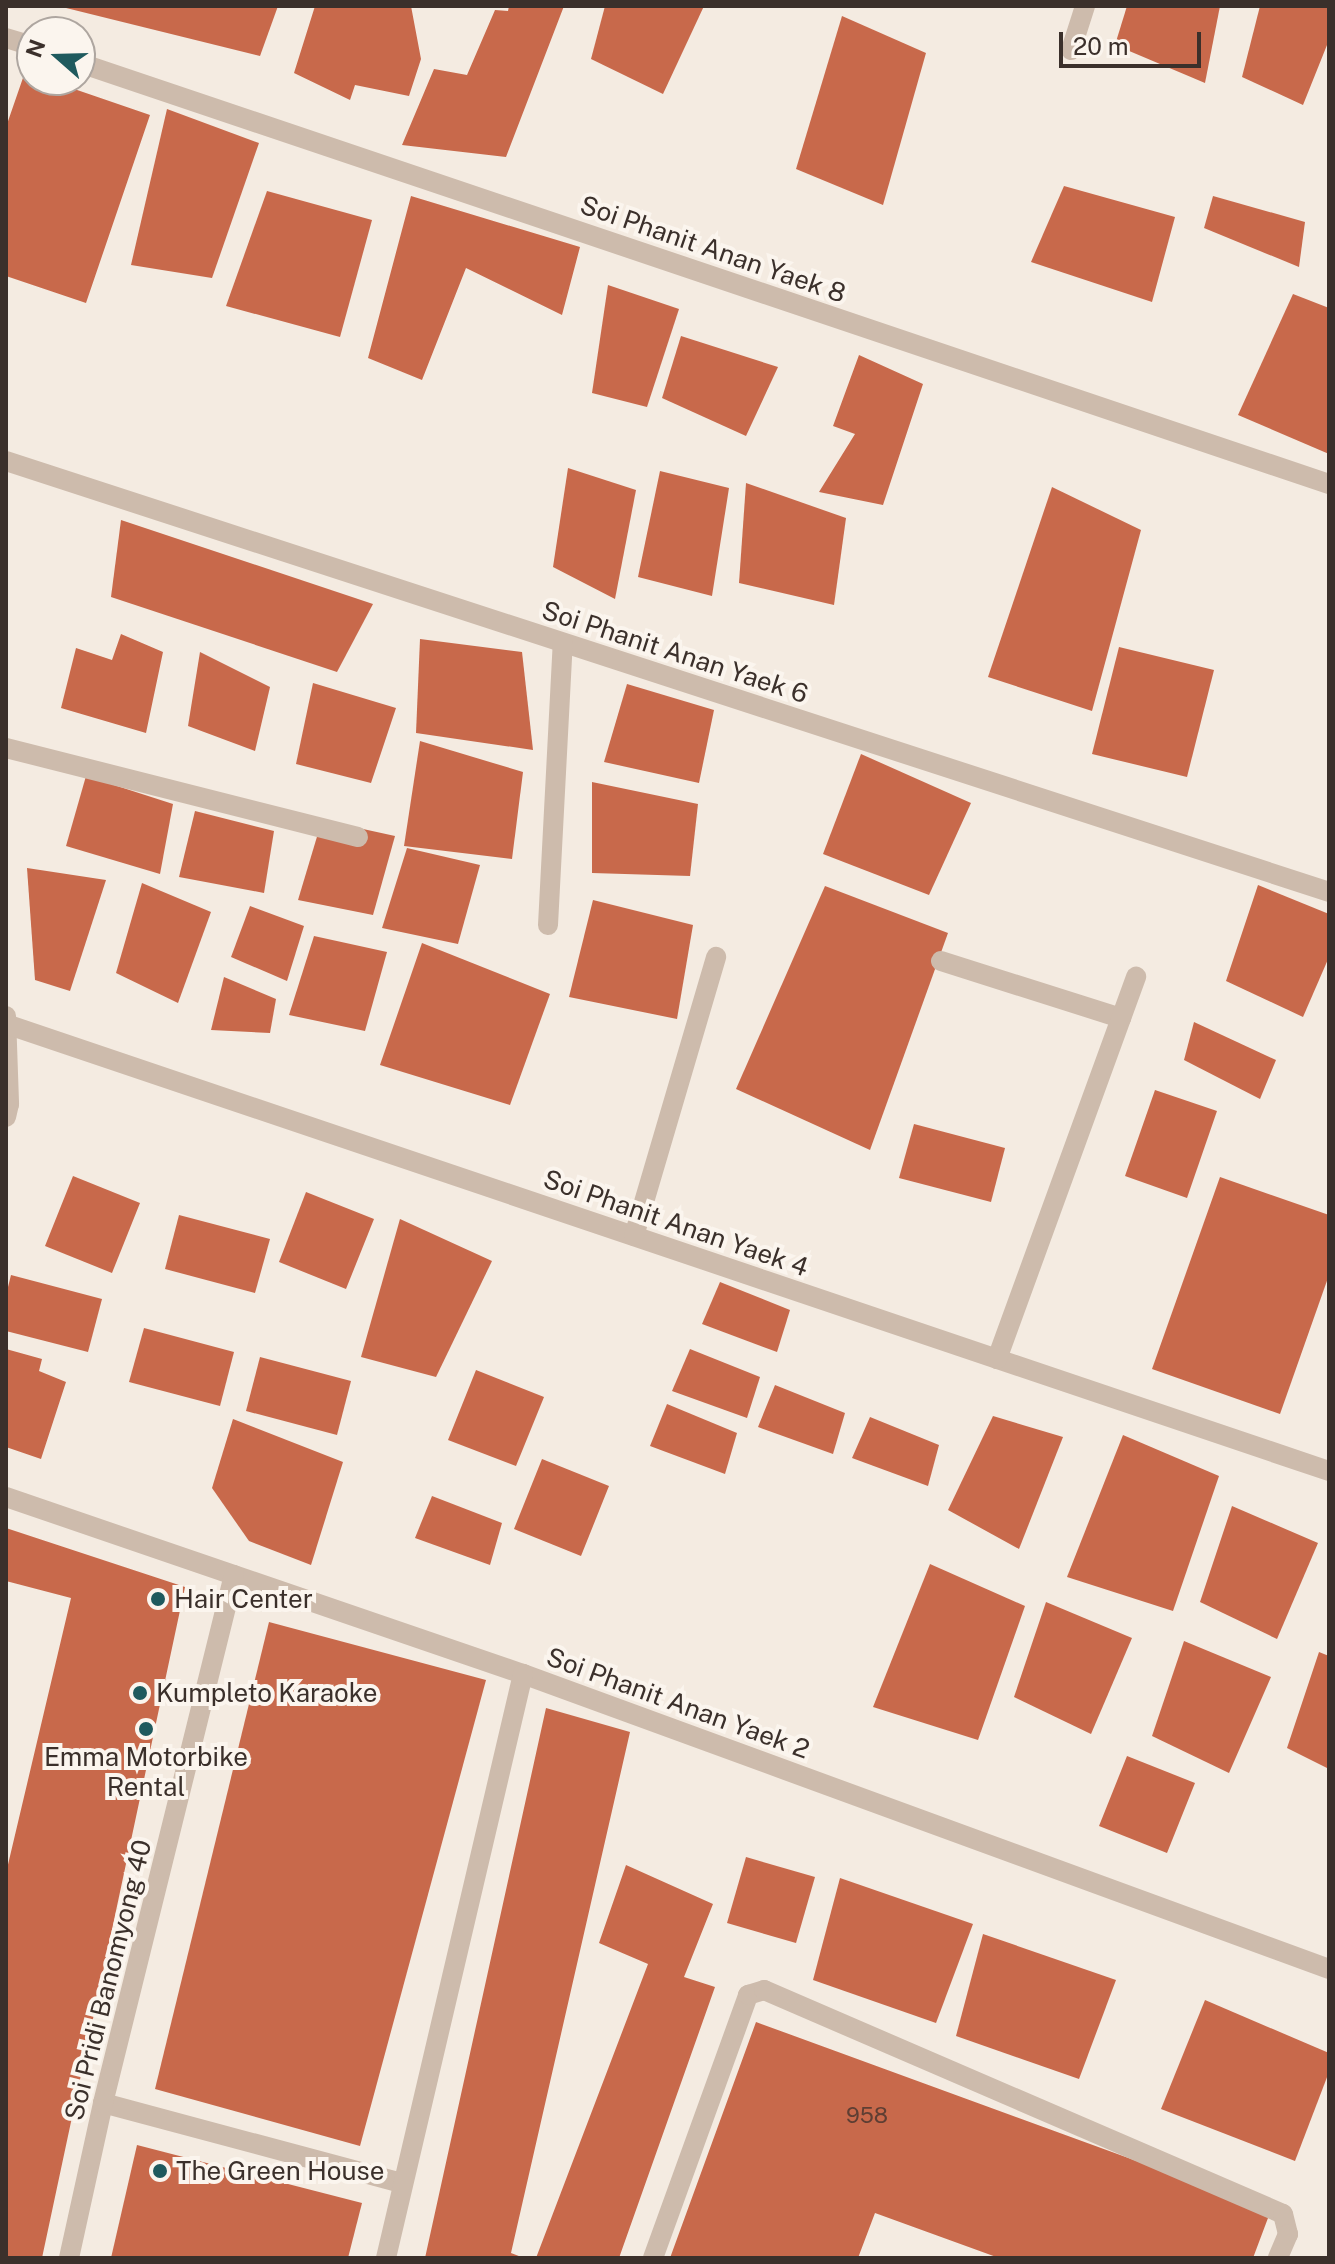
<!DOCTYPE html>
<html>
<head>
<meta charset="utf-8">
<style>
	body { margin:0 }
	#map { position:relative; width:1335px; height:2264px; overflow:hidden; background:#f4ebe1; font-family:"Public Sans",sans-serif }
	div>[style] { position:absolute }
	.building>* { inset:0; background:#c8694b }
	.minor>* { height:20px; margin:-10px; padding:0 10px; transform-origin:10px; border-radius:10px; background:#cdbbac }
	.dots>* { width:22px; height:22px; translate:-50% -50%; box-sizing:border-box; border:4px solid #fbf5ee; border-radius:50% }
	span { translate:-50% -50%; white-space:nowrap; text-align:center; line-height:1.15; -webkit-text-stroke:8px #fbf5ee; paint-order:stroke }
	.number-label { font-size:22px; color:#5e3e33 }
	.number-label span { -webkit-text-stroke-width:0 }
	.street-label { font-size:26px; color:#3b302b }
	.poi-label { font-size:26px; color:#3b302b }
	.left { translate:0 -50%; text-align:left }
	.frame { position:absolute; inset:0; border:8px solid #3b302b; pointer-events:none }
	.north { position:absolute; left:16px; top:16px; width:80px; height:80px; box-sizing:border-box; background:#fbf5ee; border:2px solid #aea6a0; border-radius:50%; rotate:290deg; font-size:22px; font-weight:700; line-height:32px; text-align:center; color:#3b302b }
	.north::after { content:''; display:block; margin:auto; width:28px; height:36px; background:#1f5a5e; clip-path:polygon(50% 0,100% 100%,50% 72%,0 100%) }
	.scale { position:absolute; left:1059px; top:32px; width:142px; height:36px; box-sizing:border-box; border:4px solid #3b302b; border-top:0; padding-left:10px; font-size:24px; line-height:28px; white-space:nowrap; color:#3b302b; -webkit-text-stroke:6px #fbf5ee; paint-order:stroke }
</style>
</head>
<body>
<div id="map">
	<div class="building">
		<div style="clip-path:polygon(58px 6px,278px 6px,260px 56px)"></div>
		<div style="clip-path:polygon(315px 6px,411px 6px,421px 59px,409px 96px,355px 85px,350px 100px,294px 73px)"></div>
		<div style="clip-path:polygon(509px 6px,564px 6px,506px 157px,402px 145px,434px 69px,467px 75px,495px 10px,508px 11px)"></div>
		<div style="clip-path:polygon(605px 6px,704px 6px,663px 94px,591px 59px)"></div>
		<div style="clip-path:polygon(1127px 6px,1220px 6px,1205px 83px,1115px 45px)"></div>
		<div style="clip-path:polygon(1260px 6px,1329px 6px,1329px 40px,1303px 105px,1242px 77px)"></div>
		<div style="clip-path:polygon(842px 16px,926px 53px,883px 205px,796px 169px)"></div>
		<div style="clip-path:polygon(25px 72px,32px 75px,32px 80px,48px 80px,150px 115px,86px 303px,6px 276px,6px 127px)"></div>
		<div style="clip-path:polygon(167px 109px,259px 143px,212px 278px,131px 265px)"></div>
		<div style="clip-path:polygon(1064px 186px,1175px 217px,1152px 302px,1031px 262px)"></div>
		<div style="clip-path:polygon(267px 191px,372px 220px,340px 337px,226px 306px)"></div>
		<div style="clip-path:polygon(411px 196px,580px 247px,562px 315px,466px 268px,422px 380px,368px 358px)"></div>
		<div style="clip-path:polygon(1213px 196px,1305px 222px,1299px 267px,1204px 228px)"></div>
		<div style="clip-path:polygon(608px 285px,679px 309px,647px 407px,592px 393px)"></div>
		<div style="clip-path:polygon(1293px 294px,1329px 308px,1329px 454px,1238px 415px)"></div>
		<div style="clip-path:polygon(681px 336px,778px 367px,746px 436px,662px 398px)"></div>
		<div style="clip-path:polygon(859px 355px,923px 384px,883px 505px,819px 492px,855px 434px,833px 426px)"></div>
		<div style="clip-path:polygon(568px 468px,636px 490px,615px 599px,553px 567px)"></div>
		<div style="clip-path:polygon(660px 471px,729px 488px,712px 596px,638px 577px)"></div>
		<div style="clip-path:polygon(746px 483px,846px 518px,834px 605px,739px 583px)"></div>
		<div style="clip-path:polygon(1052px 487px,1141px 530px,1092px 711px,988px 677px)"></div>
		<div style="clip-path:polygon(121px 520px,373px 604px,337px 672px,111px 597px)"></div>
		<div style="clip-path:polygon(121px 634px,163px 652px,146px 733px,61px 708px,76px 648px,112px 660px)"></div>
		<div style="clip-path:polygon(420px 639px,522px 652px,533px 750px,416px 733px)"></div>
		<div style="clip-path:polygon(1119px 647px,1214px 670px,1187px 777px,1092px 754px)"></div>
		<div style="clip-path:polygon(200px 652px,270px 687px,255px 751px,188px 726px)"></div>
		<div style="clip-path:polygon(313px 683px,396px 708px,371px 783px,296px 764px)"></div>
		<div style="clip-path:polygon(627px 684px,714px 710px,699px 783px,604px 762px)"></div>
		<div style="clip-path:polygon(420px 741px,523px 772px,512px 859px,404px 846px)"></div>
		<div style="clip-path:polygon(861px 754px,971px 803px,929px 895px,823px 854px)"></div>
		<div style="clip-path:polygon(86px 776px,173px 804px,160px 874px,66px 846px)"></div>
		<div style="clip-path:polygon(592px 782px,698px 804px,690px 876px,592px 873px)"></div>
		<div style="clip-path:polygon(195px 811px,274px 831px,264px 893px,179px 877px)"></div>
		<div style="clip-path:polygon(322px 820px,395px 836px,373px 915px,298px 900px)"></div>
		<div style="clip-path:polygon(407px 848px,480px 865px,458px 944px,382px 928px)"></div>
		<div style="clip-path:polygon(27px 868px,106px 880px,70px 991px,35px 980px)"></div>
		<div style="clip-path:polygon(142px 883px,211px 912px,178px 1003px,116px 973px)"></div>
		<div style="clip-path:polygon(1258px 885px,1329px 914px,1329px 957px,1303px 1017px,1226px 981px)"></div>
		<div style="clip-path:polygon(825px 886px,948px 933px,870px 1150px,736px 1089px)"></div>
		<div style="clip-path:polygon(593px 900px,693px 925px,677px 1019px,569px 997px)"></div>
		<div style="clip-path:polygon(250px 906px,304px 926px,287px 981px,231px 957px)"></div>
		<div style="clip-path:polygon(314px 936px,387px 952px,365px 1031px,289px 1015px)"></div>
		<div style="clip-path:polygon(422px 943px,550px 994px,510px 1105px,380px 1065px)"></div>
		<div style="clip-path:polygon(224px 977px,276px 999px,270px 1033px,211px 1030px)"></div>
		<div style="clip-path:polygon(1194px 1022px,1276px 1060px,1260px 1099px,1184px 1060px)"></div>
		<div style="clip-path:polygon(1155px 1090px,1217px 1111px,1187px 1198px,1125px 1176px)"></div>
		<div style="clip-path:polygon(914px 1124px,1005px 1148px,991px 1202px,899px 1178px)"></div>
		<div style="clip-path:polygon(73px 1176px,140px 1203px,112px 1273px,45px 1246px)"></div>
		<div style="clip-path:polygon(1220px 1177px,1329px 1215px,1329px 1275px,1280px 1414px,1152px 1369px)"></div>
		<div style="clip-path:polygon(306px 1192px,374px 1219px,346px 1289px,279px 1262px)"></div>
		<div style="clip-path:polygon(179px 1215px,270px 1239px,255px 1293px,165px 1269px)"></div>
		<div style="clip-path:polygon(400px 1219px,492px 1261px,436px 1377px,361px 1357px)"></div>
		<div style="clip-path:polygon(11px 1275px,102px 1299px,88px 1352px,6px 1331px,6px 1295px)"></div>
		<div style="clip-path:polygon(720px 1282px,790px 1310px,777px 1352px,702px 1324px)"></div>
		<div style="clip-path:polygon(144px 1328px,234px 1352px,220px 1406px,129px 1382px)"></div>
		<div style="clip-path:polygon(6px 1349px,42px 1359px,39px 1371px,66px 1382px,41px 1459px,6px 1447px)"></div>
		<div style="clip-path:polygon(690px 1349px,760px 1377px,747px 1418px,672px 1391px)"></div>
		<div style="clip-path:polygon(260px 1357px,351px 1381px,337px 1435px,246px 1411px)"></div>
		<div style="clip-path:polygon(476px 1370px,544px 1397px,516px 1466px,448px 1440px)"></div>
		<div style="clip-path:polygon(775px 1385px,845px 1413px,833px 1454px,758px 1427px)"></div>
		<div style="clip-path:polygon(667px 1404px,737px 1433px,725px 1474px,650px 1446px)"></div>
		<div style="clip-path:polygon(993px 1416px,1063px 1437px,1019px 1549px,948px 1510px)"></div>
		<div style="clip-path:polygon(870px 1417px,939px 1445px,928px 1486px,852px 1458px)"></div>
		<div style="clip-path:polygon(233px 1419px,343px 1462px,311px 1565px,249px 1541px,212px 1488px)"></div>
		<div style="clip-path:polygon(1123px 1435px,1219px 1476px,1173px 1611px,1067px 1577px)"></div>
		<div style="clip-path:polygon(542px 1459px,609px 1486px,581px 1556px,514px 1529px)"></div>
		<div style="clip-path:polygon(432px 1496px,502px 1523px,490px 1565px,415px 1538px)"></div>
		<div style="clip-path:polygon(1232px 1506px,1318px 1543px,1277px 1639px,1200px 1602px)"></div>
		<div style="clip-path:polygon(6px 1528px,185px 1587px,42px 2258px,6px 2258px,6px 1873px,71px 1598px,6px 1581px)"></div>
		<div style="clip-path:polygon(930px 1564px,1025px 1606px,978px 1740px,873px 1707px)"></div>
		<div style="clip-path:polygon(1046px 1602px,1132px 1638px,1091px 1734px,1014px 1697px)"></div>
		<div style="clip-path:polygon(269px 1622px,486px 1680px,360px 2146px,155px 2089px)"></div>
		<div style="clip-path:polygon(1184px 1641px,1271px 1677px,1229px 1773px,1152px 1736px)"></div>
		<div style="clip-path:polygon(1319px 1652px,1329px 1656px,1329px 1769px,1287px 1748px)"></div>
		<div style="clip-path:polygon(546px 1708px,630px 1732px,511px 2253px,524px 2258px,425px 2258px)"></div>
		<div style="clip-path:polygon(1127px 1756px,1195px 1783px,1167px 1853px,1099px 1826px)"></div>
		<div style="clip-path:polygon(746px 1857px,815px 1877px,796px 1943px,727px 1923px)"></div>
		<div style="clip-path:polygon(626px 1865px,713px 1904px,684px 1977px,715px 1987px,619px 2258px,536px 2258px,648px 1964px,599px 1943px)"></div>
		<div style="clip-path:polygon(840px 1878px,973px 1924px,936px 2023px,813px 1980px)"></div>
		<div style="clip-path:polygon(983px 1934px,1116px 1980px,1079px 2079px,956px 2036px)"></div>
		<div style="clip-path:polygon(1205px 2000px,1329px 2053px,1329px 2072px,1295px 2161px,1161px 2109px)"></div>
		<div style="clip-path:polygon(756px 2022px,1271px 2210px,1253px 2258px,999px 2258px,875px 2213px,858px 2258px,670px 2258px)"></div>
		<div style="clip-path:polygon(137px 2145px,362px 2203px,348px 2258px,111px 2258px)"></div>
	</div>
	<div class="minor">
		<div style="left:6px;top:38px;width:27px;rotate:17deg"></div>
		<div style="left:1071px;top:50px;width:46px;rotate:-72.3deg"></div>
		<div style="left:80px;top:63px;width:1318px;rotate:18.63deg"></div>
		<div style="left:6px;top:461px;width:1391px;rotate:18.04deg"></div>
		<div style="left:6px;top:748px;width:363px;rotate:14.2deg"></div>
		<div style="left:548px;top:925px;width:282px;rotate:-87deg"></div>
		<div style="left:941px;top:961px;width:189px;rotate:17.6deg"></div>
		<div style="left:6px;top:1016px;width:88px;rotate:88deg"></div>
		<div style="left:9px;top:1104px;width:13px;rotate:103deg"></div>
		<div style="left:6px;top:1024px;width:1396px;rotate:18.67deg"></div>
		<div style="left:634px;top:1236px;width:291px;rotate:-73.6deg"></div>
		<div style="left:997px;top:1359px;width:407px;rotate:-70deg"></div>
		<div style="left:6px;top:1497px;width:546px;rotate:18.9deg"></div>
		<div style="left:523px;top:1674px;width:858px;rotate:20.1deg"></div>
		<div style="left:103px;top:2103px;width:310px;rotate:15deg"></div>
		<div style="left:69px;top:2258px;width:159px;rotate:-77.6deg"></div>
		<div style="left:103px;top:2103px;width:544px;rotate:-76.07deg"></div>
		<div style="left:386px;top:2258px;width:600px;rotate:-76.8deg"></div>
		<div style="left:653px;top:2258px;width:280px;rotate:-70.1deg"></div>
		<div style="left:748px;top:1995px;width:17px;rotate:-17deg"></div>
		<div style="left:764px;top:1990px;width:565px;rotate:23.34deg"></div>
		<div style="left:1283px;top:2214px;width:21px;rotate:76deg"></div>
		<div style="left:1288px;top:2234px;width:26px;rotate:113deg"></div>
	</div>
	<div class="dots">
		<div style="left:158px;top:1599px;background:#1f5a5e"></div>
		<div style="left:140px;top:1693px;background:#1f5a5e"></div>
		<div style="left:146px;top:1729px;background:#1f5a5e"></div>
		<div style="left:160px;top:2171px;background:#1f5a5e"></div>
	</div>
	<div class="number-label">
		<span style="left:867px;top:2116px">958</span>
	</div>
	<div class="street-label">
		<span style="left:713px;top:249px;rotate:19deg">Soi Phanit Anan Yaek 8</span>
		<span style="left:675px;top:652px;rotate:18deg">Soi Phanit Anan Yaek 6</span>
		<span style="left:676px;top:1223px;rotate:19deg">Soi Phanit Anan Yaek 4</span>
		<span style="left:678px;top:1703px;rotate:20deg">Soi Phanit Anan Yaek 2</span>
		<span style="left:108px;top:1980px;rotate:-76deg">Soi Pridi Banomyong 40</span>
	</div>
	<div class="poi-label">
		<span class="left" style="left:174px;top:1599px">Hair Center</span>
		<span class="left" style="left:156px;top:1693px">Kumpleto Karaoke</span>
		<span style="left:146px;top:1772px">Emma Motorbike<br>Rental</span>
		<span class="left" style="left:176px;top:2171px">The Green House</span>
	</div>
	<div class="frame"></div>
	<div class="north">N</div>
	<div class="scale">20 m</div>
</div>
</body>
</html>
